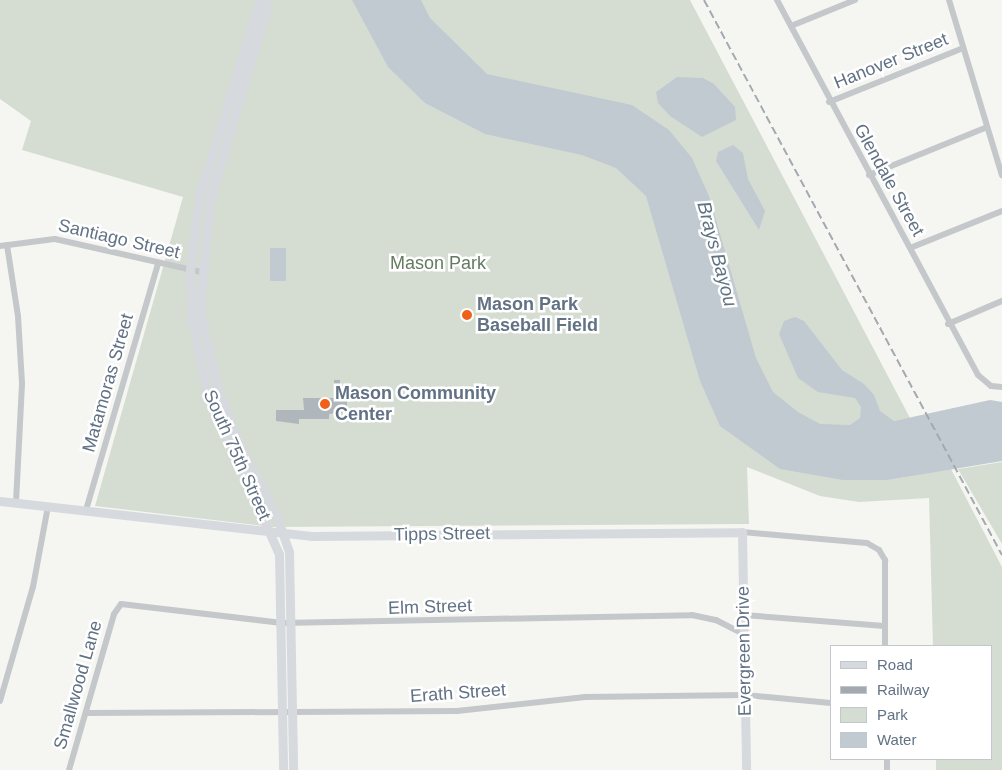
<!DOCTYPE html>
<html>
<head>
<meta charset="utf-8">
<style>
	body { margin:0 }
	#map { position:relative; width:1002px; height:770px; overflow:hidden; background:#f5f6f1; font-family:Helvetica,sans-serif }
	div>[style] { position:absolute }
	.green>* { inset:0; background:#d5ddd2 }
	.water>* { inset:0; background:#c0cad0 }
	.building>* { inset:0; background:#afb6bc }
	.street>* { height:6px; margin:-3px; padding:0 3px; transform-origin:3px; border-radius:3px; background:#c4c8cb }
	.secondary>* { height:9px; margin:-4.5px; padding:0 4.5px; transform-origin:4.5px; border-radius:4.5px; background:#d6dadf }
	.rail>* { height:2px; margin-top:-1px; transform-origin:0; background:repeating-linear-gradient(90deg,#a4a9b0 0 8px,transparent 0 12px) }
	.dots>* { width:14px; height:14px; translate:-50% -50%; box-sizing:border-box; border:2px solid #fff; border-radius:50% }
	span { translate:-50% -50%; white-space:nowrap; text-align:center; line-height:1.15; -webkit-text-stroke:5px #fff; paint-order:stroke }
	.street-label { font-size:18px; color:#627285 }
	.park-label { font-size:18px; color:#647b61 }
	.poi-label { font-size:18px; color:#627285; font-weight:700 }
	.left { translate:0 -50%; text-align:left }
	.water-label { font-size:19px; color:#5e7482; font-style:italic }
	.legend { position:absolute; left:830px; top:645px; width:162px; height:115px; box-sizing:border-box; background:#fff; border:1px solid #c0c7ce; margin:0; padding:6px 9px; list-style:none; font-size:15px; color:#627285 }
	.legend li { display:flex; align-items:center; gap:10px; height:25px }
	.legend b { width:25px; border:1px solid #c0c7ce }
</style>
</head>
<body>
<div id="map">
	<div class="green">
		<div style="clip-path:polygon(0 0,690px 0,910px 418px,868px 426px,888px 480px,951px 469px,1002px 567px,1002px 770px,936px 770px,936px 759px,991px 759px,991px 646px,933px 646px,929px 498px,859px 502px,820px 496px,747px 467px,749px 524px,272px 527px,95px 506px,183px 197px,22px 150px,31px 121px,0 99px)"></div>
		<div style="clip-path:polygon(1002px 462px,1002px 544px,958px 469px)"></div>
	</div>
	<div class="water">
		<div style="clip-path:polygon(352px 0,421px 0,430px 18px,487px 74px,632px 105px,669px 130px,692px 158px,709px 196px,756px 358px,773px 392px,798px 412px,820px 424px,850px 425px,860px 418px,861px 407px,855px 398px,818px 392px,798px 378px,779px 334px,784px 321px,795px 317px,804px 321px,842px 370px,864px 384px,874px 395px,880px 411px,894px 421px,990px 400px,1002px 402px,1002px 461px,888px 480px,843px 480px,780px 469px,720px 426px,700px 381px,646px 196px,616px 168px,582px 155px,485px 134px,425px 103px,388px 67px)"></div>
		<div style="clip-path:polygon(677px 77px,703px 78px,714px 84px,735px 107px,736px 120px,702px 137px,670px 116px,658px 103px,656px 92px)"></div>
		<div style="clip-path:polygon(733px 145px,743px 153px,748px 179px,765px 211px,759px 230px,716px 161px,718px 152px)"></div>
		<div style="clip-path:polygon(270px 248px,286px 248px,286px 281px,270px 281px)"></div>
	</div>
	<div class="building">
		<div style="clip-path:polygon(334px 380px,340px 380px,340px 398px,347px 398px,347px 412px,329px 414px,329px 419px,299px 419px,299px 424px,276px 421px,276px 410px,304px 410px,303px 398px,334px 398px)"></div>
	</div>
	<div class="street">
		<div style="left:777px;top:0;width:425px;rotate:61.8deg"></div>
		<div style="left:978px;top:375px;width:17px;rotate:40deg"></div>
		<div style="left:991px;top:386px;width:11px;rotate:5deg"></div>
		<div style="left:949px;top:0;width:183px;rotate:73.2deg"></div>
		<div style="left:791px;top:26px;width:69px;rotate:-22.1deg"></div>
		<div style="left:829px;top:102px;width:144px;rotate:-21.9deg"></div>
		<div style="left:869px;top:175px;width:127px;rotate:-22.1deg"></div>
		<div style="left:7px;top:245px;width:72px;rotate:81.2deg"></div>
		<div style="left:18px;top:316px;width:68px;rotate:86.6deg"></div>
		<div style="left:22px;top:384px;width:119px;rotate:92.9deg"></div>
		<div style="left:0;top:246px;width:55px;rotate:-7.3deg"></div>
		<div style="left:55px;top:239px;width:150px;rotate:12.7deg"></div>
		<div style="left:910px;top:248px;width:99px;rotate:-21.9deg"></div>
		<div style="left:948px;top:324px;width:59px;rotate:-23.1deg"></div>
		<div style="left:86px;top:510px;width:256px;rotate:-73.7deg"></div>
		<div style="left:742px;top:532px;width:125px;rotate:5deg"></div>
		<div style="left:867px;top:543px;width:14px;rotate:30deg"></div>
		<div style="left:879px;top:550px;width:12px;rotate:59deg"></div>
		<div style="left:885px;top:560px;width:86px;rotate:90deg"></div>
		<div style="left:743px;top:615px;width:142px;rotate:4.4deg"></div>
		<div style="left:0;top:701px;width:119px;rotate:-73.9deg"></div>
		<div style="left:33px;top:587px;width:82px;rotate:-79.5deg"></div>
		<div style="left:87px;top:713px;width:370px;rotate:-0.3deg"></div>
		<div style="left:457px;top:711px;width:129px;rotate:-6.2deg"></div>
		<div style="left:585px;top:697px;width:160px;rotate:-0.7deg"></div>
		<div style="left:745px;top:695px;width:86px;rotate:5.3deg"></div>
		<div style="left:887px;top:759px;width:11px;rotate:90deg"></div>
		<div style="left:69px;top:770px;width:162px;rotate:-73.9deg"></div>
		<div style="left:114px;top:614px;width:12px;rotate:-55deg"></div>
		<div style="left:121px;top:604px;width:162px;rotate:6.7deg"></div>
		<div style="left:282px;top:623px;width:410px;rotate:-1.1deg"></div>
		<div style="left:692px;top:615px;width:25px;rotate:12deg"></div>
		<div style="left:716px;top:620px;width:31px;rotate:27deg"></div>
	</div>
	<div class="secondary">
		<div style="left:260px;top:0;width:206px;rotate:107.2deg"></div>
		<div style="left:199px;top:197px;width:74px;rotate:97deg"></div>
		<div style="left:190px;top:270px;width:53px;rotate:87.8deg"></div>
		<div style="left:192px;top:323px;width:75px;rotate:77.6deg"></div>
		<div style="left:208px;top:396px;width:173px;rotate:65.8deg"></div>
		<div style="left:279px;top:554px;width:216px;rotate:88.9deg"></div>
		<div style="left:269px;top:0;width:208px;rotate:106.5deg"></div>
		<div style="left:210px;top:199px;width:97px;rotate:95.3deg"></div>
		<div style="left:201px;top:296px;width:26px;rotate:88deg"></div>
		<div style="left:202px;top:322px;width:73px;rotate:76.5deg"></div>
		<div style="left:219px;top:393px;width:59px;rotate:68.2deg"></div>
		<div style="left:241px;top:448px;width:78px;rotate:62.4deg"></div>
		<div style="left:277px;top:517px;width:37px;rotate:71deg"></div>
		<div style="left:289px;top:552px;width:218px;rotate:88.9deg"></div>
		<div style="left:0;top:501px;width:313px;rotate:6.4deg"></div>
		<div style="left:311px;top:536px;width:431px;rotate:-0.5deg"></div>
		<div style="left:742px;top:532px;width:238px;rotate:89deg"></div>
	</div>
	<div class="rail">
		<div style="left:704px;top:0;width:630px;rotate:61.77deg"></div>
	</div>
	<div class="dots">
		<div style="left:467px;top:315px;background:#ef6018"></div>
		<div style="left:325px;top:404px;background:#ef6018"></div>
	</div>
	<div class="street-label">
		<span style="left:891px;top:61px;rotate:-22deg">Hanover Street</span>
		<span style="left:889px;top:180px;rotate:61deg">Glendale Street</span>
		<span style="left:119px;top:239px;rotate:13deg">Santiago Street</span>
		<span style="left:108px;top:383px;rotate:-74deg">Matamoras Street</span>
		<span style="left:237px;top:455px;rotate:66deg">South 75th Street</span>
		<span style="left:442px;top:534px;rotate:-1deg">Tipps Street</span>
		<span style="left:430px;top:607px;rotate:-2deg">Elm Street</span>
		<span style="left:744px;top:651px;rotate:-91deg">Evergreen Drive</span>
		<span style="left:78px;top:685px;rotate:-74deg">Smallwood Lane</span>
		<span style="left:458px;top:693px;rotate:-4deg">Erath Street</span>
	</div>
	<div class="park-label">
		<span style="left:438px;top:263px">Mason Park</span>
	</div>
	<div class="poi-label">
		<span class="left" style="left:477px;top:315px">Mason Park<br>Baseball Field</span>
		<span class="left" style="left:335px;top:404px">Mason Community<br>Center</span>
	</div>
	<div class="water-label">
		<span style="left:717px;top:254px;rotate:75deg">Brays Bayou</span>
	</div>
	<ul class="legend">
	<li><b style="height:6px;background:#d6dadf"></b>Road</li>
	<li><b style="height:6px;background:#a4a9b0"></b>Railway</li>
	<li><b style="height:14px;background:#d5ddd2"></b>Park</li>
	<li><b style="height:14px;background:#c0cad0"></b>Water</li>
	</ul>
</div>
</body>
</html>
